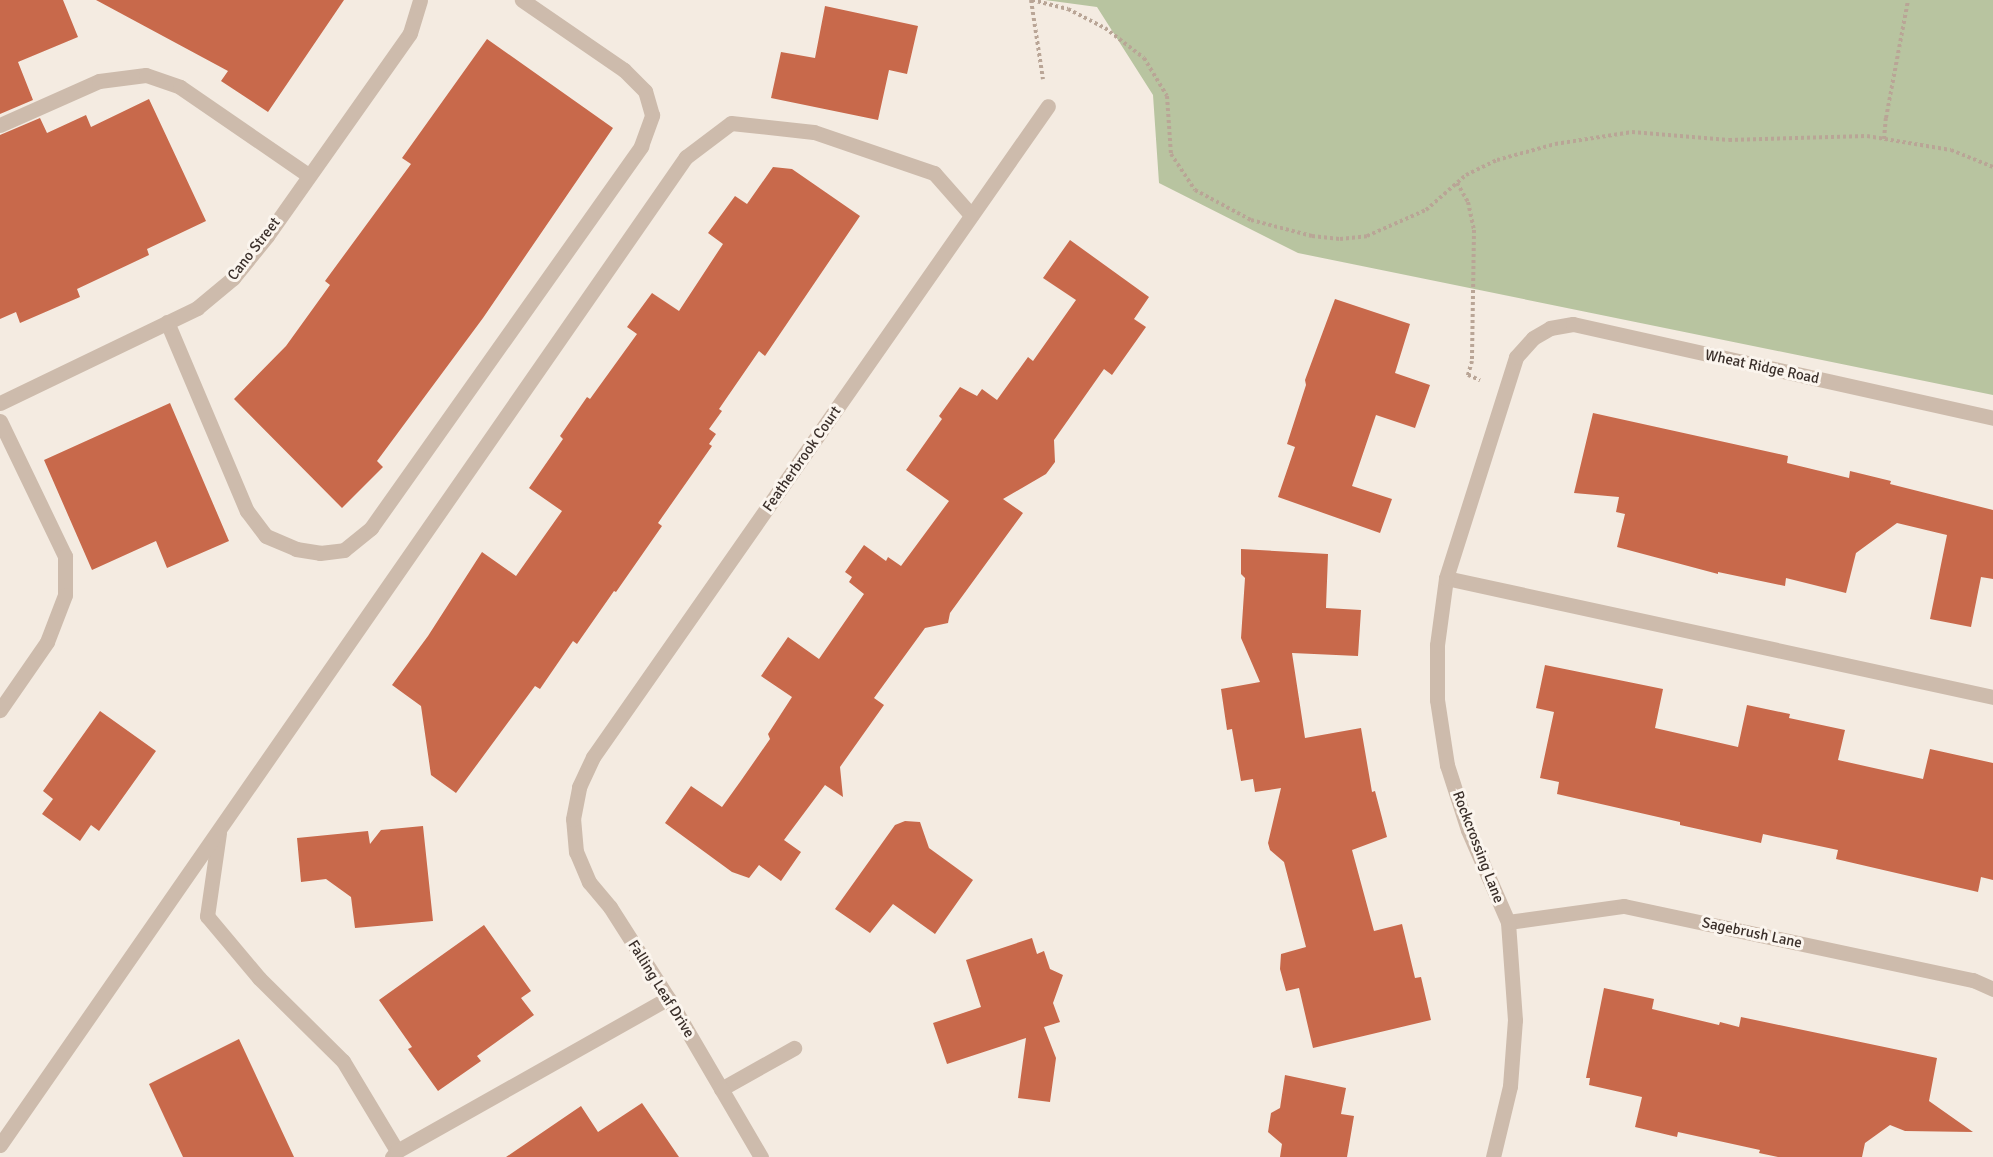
<!DOCTYPE html>
<html>
<head>
<meta charset="utf-8">
<style>
	body { margin:0 }
	#map { position:relative; width:1993px; height:1157px; overflow:hidden; background:#f4ebe1; font-family:Signika,sans-serif }
	div>[style] { position:absolute }
	.green>* { inset:0; background:#b8c4a0 }
	.building>* { inset:0; background:#c8694b }
	.path>* { height:4px; margin-top:-2px; transform-origin:0; background:repeating-linear-gradient(90deg,#b9a596 0 3px,transparent 0 6px) }
	.minor>* { height:15px; margin:-7.5px; padding:0 7.5px; transform-origin:7.5px; border-radius:7.5px; background:#cdbbac }
	span { translate:-50% -50%; white-space:nowrap; text-align:center; line-height:1.15; -webkit-text-stroke:6px #fbf5ee; paint-order:stroke }
	.street-label { font-size:15px; color:#3b302b }
</style>
</head>
<body>
<div id="map">
	<div class="green">
		<div style="clip-path:polygon(1045px 0,1993px 0,1993px 395px,1298px 253px,1159px 183px,1153px 95px,1097px 7px)"></div>
	</div>
	<div class="building">
		<div style="clip-path:polygon(0 0,63px 0,78px 37px,18px 62px,33px 100px,0 114px)"></div>
		<div style="clip-path:polygon(96px 0,344px 0,268px 112px,221px 81px,228px 71px)"></div>
		<div style="clip-path:polygon(825px 6px,918px 26px,907px 74px,889px 70px,878px 120px,771px 98px,781px 52px,815px 58px)"></div>
		<div style="clip-path:polygon(487px 39px,613px 128px,483px 318px,377px 461px,383px 467px,342px 508px,234px 399px,286px 346px,330px 285px,325px 281px,411px 164px,402px 158px)"></div>
		<div style="clip-path:polygon(149px 99px,206px 221px,147px 249px,149px 255px,77px 289px,80px 297px,20px 323px,16px 312px,0 319px,0 135px,40px 118px,47px 133px,86px 115px,91px 127px)"></div>
		<div style="clip-path:polygon(773px 167px,792px 169px,860px 216px,765px 356px,759px 351px,719px 409px,722px 411px,709px 429px,716px 434px,709px 444px,712px 446px,658px 523px,662px 526px,616px 592px,614px 591px,577px 644px,573px 641px,540px 689px,535px 686px,456px 793px,431px 775px,421px 706px,392px 685px,428px 636px,482px 552px,516px 576px,562px 511px,529px 488px,563px 439px,560px 436px,587px 397px,590px 399px,637px 334px,627px 327px,652px 293px,679px 311px,723px 244px,708px 233px,735px 196px,747px 204px)"></div>
		<div style="clip-path:polygon(1070px 240px,1149px 297px,1134px 319px,1146px 327px,1112px 375px,1104px 369px,1054px 440px,1055px 462px,1046px 474px,1003px 499px,1023px 513px,950px 613px,948px 623px,925px 628px,874px 698px,884px 705px,840px 767px,843px 797px,825px 785px,784px 840px,801px 852px,781px 881px,759px 865px,749px 878px,732px 872px,665px 823px,691px 786px,722px 807px,740px 782px,770px 739px,768px 734px,792px 697px,761px 676px,788px 637px,819px 659px,864px 594px,849px 582px,852px 577px,845px 572px,864px 545px,886px 561px,888px 557px,901px 566px,949px 501px,906px 470px,942px 419px,939px 416px,960px 387px,977px 396px,982px 389px,997px 400px,1028px 357px,1033px 361px,1076px 300px,1043px 278px)"></div>
		<div style="clip-path:polygon(1335px 299px,1410px 324px,1395px 373px,1430px 385px,1415px 428px,1376px 415px,1352px 486px,1392px 499px,1380px 533px,1278px 497px,1295px 447px,1287px 444px,1306px 385px,1305px 380px)"></div>
		<div style="clip-path:polygon(170px 403px,229px 541px,167px 568px,156px 541px,92px 570px,44px 460px)"></div>
		<div style="clip-path:polygon(1593px 413px,1788px 456px,1787px 463px,1849px 478px,1850px 471px,1891px 481px,1890px 484px,1993px 510px,1993px 579px,1981px 577px,1971px 627px,1930px 619px,1947px 535px,1897px 523px,1856px 553px,1846px 593px,1786px 578px,1785px 586px,1718px 572px,1718px 574px,1617px 547px,1625px 514px,1616px 512px,1619px 497px,1574px 493px)"></div>
		<div style="clip-path:polygon(1241px 549px,1328px 554px,1326px 608px,1361px 610px,1358px 656px,1292px 653px,1305px 738px,1361px 728px,1372px 792px,1375px 791px,1387px 837px,1352px 850px,1374px 931px,1402px 924px,1415px 978px,1421px 977px,1431px 1020px,1313px 1048px,1299px 988px,1286px 991px,1280px 969px,1281px 954px,1306px 947px,1284px 862px,1270px 850px,1268px 843px,1281px 788px,1255px 792px,1253px 779px,1241px 781px,1232px 729px,1227px 730px,1221px 689px,1260px 682px,1241px 638px,1245px 578px,1241px 574px)"></div>
		<div style="clip-path:polygon(1545px 665px,1663px 689px,1655px 728px,1738px 747px,1747px 705px,1790px 714px,1789px 718px,1845px 730px,1838px 760px,1923px 779px,1930px 749px,1993px 763px,1993px 880px,1981px 877px,1978px 892px,1836px 859px,1838px 850px,1763px 834px,1761px 843px,1680px 825px,1680px 822px,1557px 794px,1559px 782px,1540px 778px,1554px 712px,1536px 708px)"></div>
		<div style="clip-path:polygon(100px 711px,156px 751px,99px 831px,91px 825px,80px 841px,42px 814px,53px 799px,43px 791px)"></div>
		<div style="clip-path:polygon(905px 821px,920px 822px,929px 848px,973px 880px,935px 934px,893px 904px,870px 933px,835px 909px,895px 825px)"></div>
		<div style="clip-path:polygon(423px 826px,433px 921px,355px 928px,351px 897px,326px 879px,301px 882px,297px 838px,368px 831px,370px 844px,381px 830px)"></div>
		<div style="clip-path:polygon(484px 925px,531px 991px,521px 998px,534px 1015px,477px 1056px,481px 1061px,438px 1091px,408px 1049px,412px 1047px,379px 1000px)"></div>
		<div style="clip-path:polygon(1032px 938px,1037px 954px,1044px 951px,1050px 969px,1063px 975px,1053px 1003px,1060px 1022px,1044px 1027px,1056px 1058px,1050px 1102px,1018px 1098px,1026px 1038px,947px 1064px,933px 1023px,981px 1007px,966px 960px)"></div>
		<div style="clip-path:polygon(1604px 988px,1654px 999px,1652px 1009px,1719px 1025px,1720px 1022px,1739px 1027px,1741px 1017px,1937px 1058px,1929px 1101px,1973px 1132px,1905px 1131px,1890px 1125px,1865px 1143px,1862px 1157px,1778px 1157px,1759px 1153px,1760px 1150px,1678px 1132px,1677px 1137px,1635px 1127px,1642px 1097px,1589px 1085px,1590px 1078px,1586px 1078px)"></div>
		<div style="clip-path:polygon(239px 1039px,294px 1157px,183px 1157px,149px 1084px)"></div>
		<div style="clip-path:polygon(1285px 1075px,1346px 1088px,1341px 1114px,1354px 1116px,1347px 1157px,1280px 1157px,1282px 1144px,1268px 1132px,1271px 1113px,1280px 1108px)"></div>
		<div style="clip-path:polygon(642px 1103px,679px 1157px,506px 1157px,581px 1106px,598px 1132px)"></div>
	</div>
	<div class="path">
		<div style="left:1031px;top:0;width:80px;rotate:81.4deg"></div>
		<div style="left:1032px;top:0;width:37px;rotate:14deg"></div>
		<div style="left:1068px;top:9px;width:42px;rotate:27.2deg"></div>
		<div style="left:1105px;top:28px;width:49px;rotate:37.6deg"></div>
		<div style="left:1144px;top:58px;width:44px;rotate:58.8deg"></div>
		<div style="left:1167px;top:96px;width:58px;rotate:86.1deg"></div>
		<div style="left:1171px;top:154px;width:43px;rotate:56.3deg"></div>
		<div style="left:1195px;top:190px;width:64px;rotate:28.2deg"></div>
		<div style="left:1251px;top:220px;width:63px;rotate:14.7deg"></div>
		<div style="left:1312px;top:236px;width:28px;rotate:6deg"></div>
		<div style="left:1340px;top:239px;width:27px;rotate:-6deg"></div>
		<div style="left:1367px;top:236px;width:64px;rotate:-23.8deg"></div>
		<div style="left:1426px;top:210px;width:53px;rotate:-41.2deg"></div>
		<div style="left:1466px;top:175px;width:34px;rotate:-26deg"></div>
		<div style="left:1497px;top:160px;width:60px;rotate:-15.4deg"></div>
		<div style="left:1555px;top:144px;width:78px;rotate:-8.9deg"></div>
		<div style="left:1632px;top:132px;width:97px;rotate:4.7deg"></div>
		<div style="left:1729px;top:140px;width:138px;rotate:-1.7deg"></div>
		<div style="left:1867px;top:136px;width:85px;rotate:9.5deg"></div>
		<div style="left:1951px;top:150px;width:45px;rotate:22deg"></div>
		<div style="left:1884px;top:139px;width:21px;rotate:-85deg"></div>
		<div style="left:1886px;top:118px;width:120px;rotate:-79.4deg"></div>
		<div style="left:1457px;top:183px;width:22px;rotate:60deg"></div>
		<div style="left:1468px;top:202px;width:29px;rotate:78deg"></div>
		<div style="left:1474px;top:230px;width:131px;rotate:90.9deg"></div>
		<div style="left:1472px;top:361px;width:15px;rotate:106deg"></div>
		<div style="left:1468px;top:375px;width:13px;rotate:23deg"></div>
	</div>
	<div class="minor">
		<div style="left:0;top:125px;width:108px;rotate:-24deg"></div>
		<div style="left:99px;top:81px;width:47px;rotate:-7.3deg"></div>
		<div style="left:146px;top:75px;width:36px;rotate:19deg"></div>
		<div style="left:180px;top:87px;width:155px;rotate:34.5deg"></div>
		<div style="left:167px;top:322px;width:205px;rotate:67.1deg"></div>
		<div style="left:247px;top:511px;width:31px;rotate:53deg"></div>
		<div style="left:266px;top:536px;width:33px;rotate:23deg"></div>
		<div style="left:296px;top:549px;width:24px;rotate:9deg"></div>
		<div style="left:320px;top:553px;width:24px;rotate:-7deg"></div>
		<div style="left:344px;top:550px;width:35px;rotate:-39deg"></div>
		<div style="left:371px;top:528px;width:468px;rotate:-54.7deg"></div>
		<div style="left:641px;top:146px;width:33px;rotate:-70deg"></div>
		<div style="left:652px;top:115px;width:25px;rotate:-106deg"></div>
		<div style="left:645px;top:91px;width:30px;rotate:-135deg"></div>
		<div style="left:624px;top:70px;width:124px;rotate:-145.5deg"></div>
		<div style="left:0;top:403px;width:219px;rotate:-25.7deg"></div>
		<div style="left:197px;top:308px;width:47px;rotate:-39.8deg"></div>
		<div style="left:233px;top:278px;width:54px;rotate:-51deg"></div>
		<div style="left:267px;top:236px;width:248px;rotate:-54.8deg"></div>
		<div style="left:410px;top:33px;width:34px;rotate:-73deg"></div>
		<div style="left:0;top:421px;width:150px;rotate:64.3deg"></div>
		<div style="left:65px;top:556px;width:39px;rotate:90deg"></div>
		<div style="left:65px;top:595px;width:50px;rotate:111deg"></div>
		<div style="left:47px;top:642px;width:83px;rotate:124.7deg"></div>
		<div style="left:1446px;top:578px;width:560px;rotate:12.27deg"></div>
		<div style="left:219px;top:833px;width:84px;rotate:98.2deg"></div>
		<div style="left:207px;top:916px;width:81px;rotate:50deg"></div>
		<div style="left:259px;top:978px;width:118px;rotate:44.7deg"></div>
		<div style="left:343px;top:1061px;width:105px;rotate:59deg"></div>
		<div style="left:1508px;top:922px;width:117px;rotate:-7.9deg"></div>
		<div style="left:1624px;top:906px;width:357px;rotate:12deg"></div>
		<div style="left:1973px;top:980px;width:22px;rotate:24deg"></div>
		<div style="left:721px;top:1089px;width:84px;rotate:-29.3deg"></div>
		<div style="left:0;top:1145px;width:1203px;rotate:-55.23deg"></div>
		<div style="left:686px;top:157px;width:56px;rotate:-37.1deg"></div>
		<div style="left:731px;top:123px;width:83px;rotate:6.2deg"></div>
		<div style="left:814px;top:132px;width:127px;rotate:18.9deg"></div>
		<div style="left:934px;top:173px;width:56px;rotate:48.6deg"></div>
		<div style="left:392px;top:1157px;width:8px;rotate:-50deg"></div>
		<div style="left:397px;top:1151px;width:311px;rotate:-29.4deg"></div>
		<div style="left:761px;top:1157px;width:184px;rotate:-120.3deg"></div>
		<div style="left:668px;top:998px;width:108px;rotate:-122.5deg"></div>
		<div style="left:610px;top:907px;width:33px;rotate:-130deg"></div>
		<div style="left:589px;top:882px;width:33px;rotate:-113deg"></div>
		<div style="left:576px;top:852px;width:33px;rotate:-95deg"></div>
		<div style="left:573px;top:819px;width:33px;rotate:-79deg"></div>
		<div style="left:579px;top:787px;width:33px;rotate:-65deg"></div>
		<div style="left:593px;top:757px;width:794px;rotate:-55.05deg"></div>
		<div style="left:1493px;top:1157px;width:73px;rotate:-76.5deg"></div>
		<div style="left:1510px;top:1086px;width:66px;rotate:-85.7deg"></div>
		<div style="left:1515px;top:1020px;width:98px;rotate:-94.1deg"></div>
		<div style="left:1508px;top:922px;width:100px;rotate:-113.5deg"></div>
		<div style="left:1468px;top:830px;width:68px;rotate:-107.9deg"></div>
		<div style="left:1447px;top:765px;width:66px;rotate:-98.7deg"></div>
		<div style="left:1437px;top:700px;width:55px;rotate:-90deg"></div>
		<div style="left:1437px;top:645px;width:68px;rotate:-82.3deg"></div>
		<div style="left:1446px;top:578px;width:232px;rotate:-72.4deg"></div>
		<div style="left:1516px;top:357px;width:25px;rotate:-48deg"></div>
		<div style="left:1533px;top:338px;width:20px;rotate:-30deg"></div>
		<div style="left:1550px;top:328px;width:23px;rotate:-10deg"></div>
		<div style="left:1573px;top:324px;width:430px;rotate:12.6deg"></div>
	</div>
	<div class="street-label">
		<span style="left:254px;top:249px;rotate:-52deg">Cano Street</span>
		<span style="left:1762px;top:367px;rotate:12deg">Wheat Ridge Road</span>
		<span style="left:802px;top:459px;rotate:-55deg">Featherbrook Court</span>
		<span style="left:1478px;top:847px;rotate:69deg">Rockcrossing Lane</span>
		<span style="left:1752px;top:933px;rotate:12deg">Sagebrush Lane</span>
		<span style="left:661px;top:989px;rotate:58deg">Falling Leaf Drive</span>
	</div>
</div>
</body>
</html>
